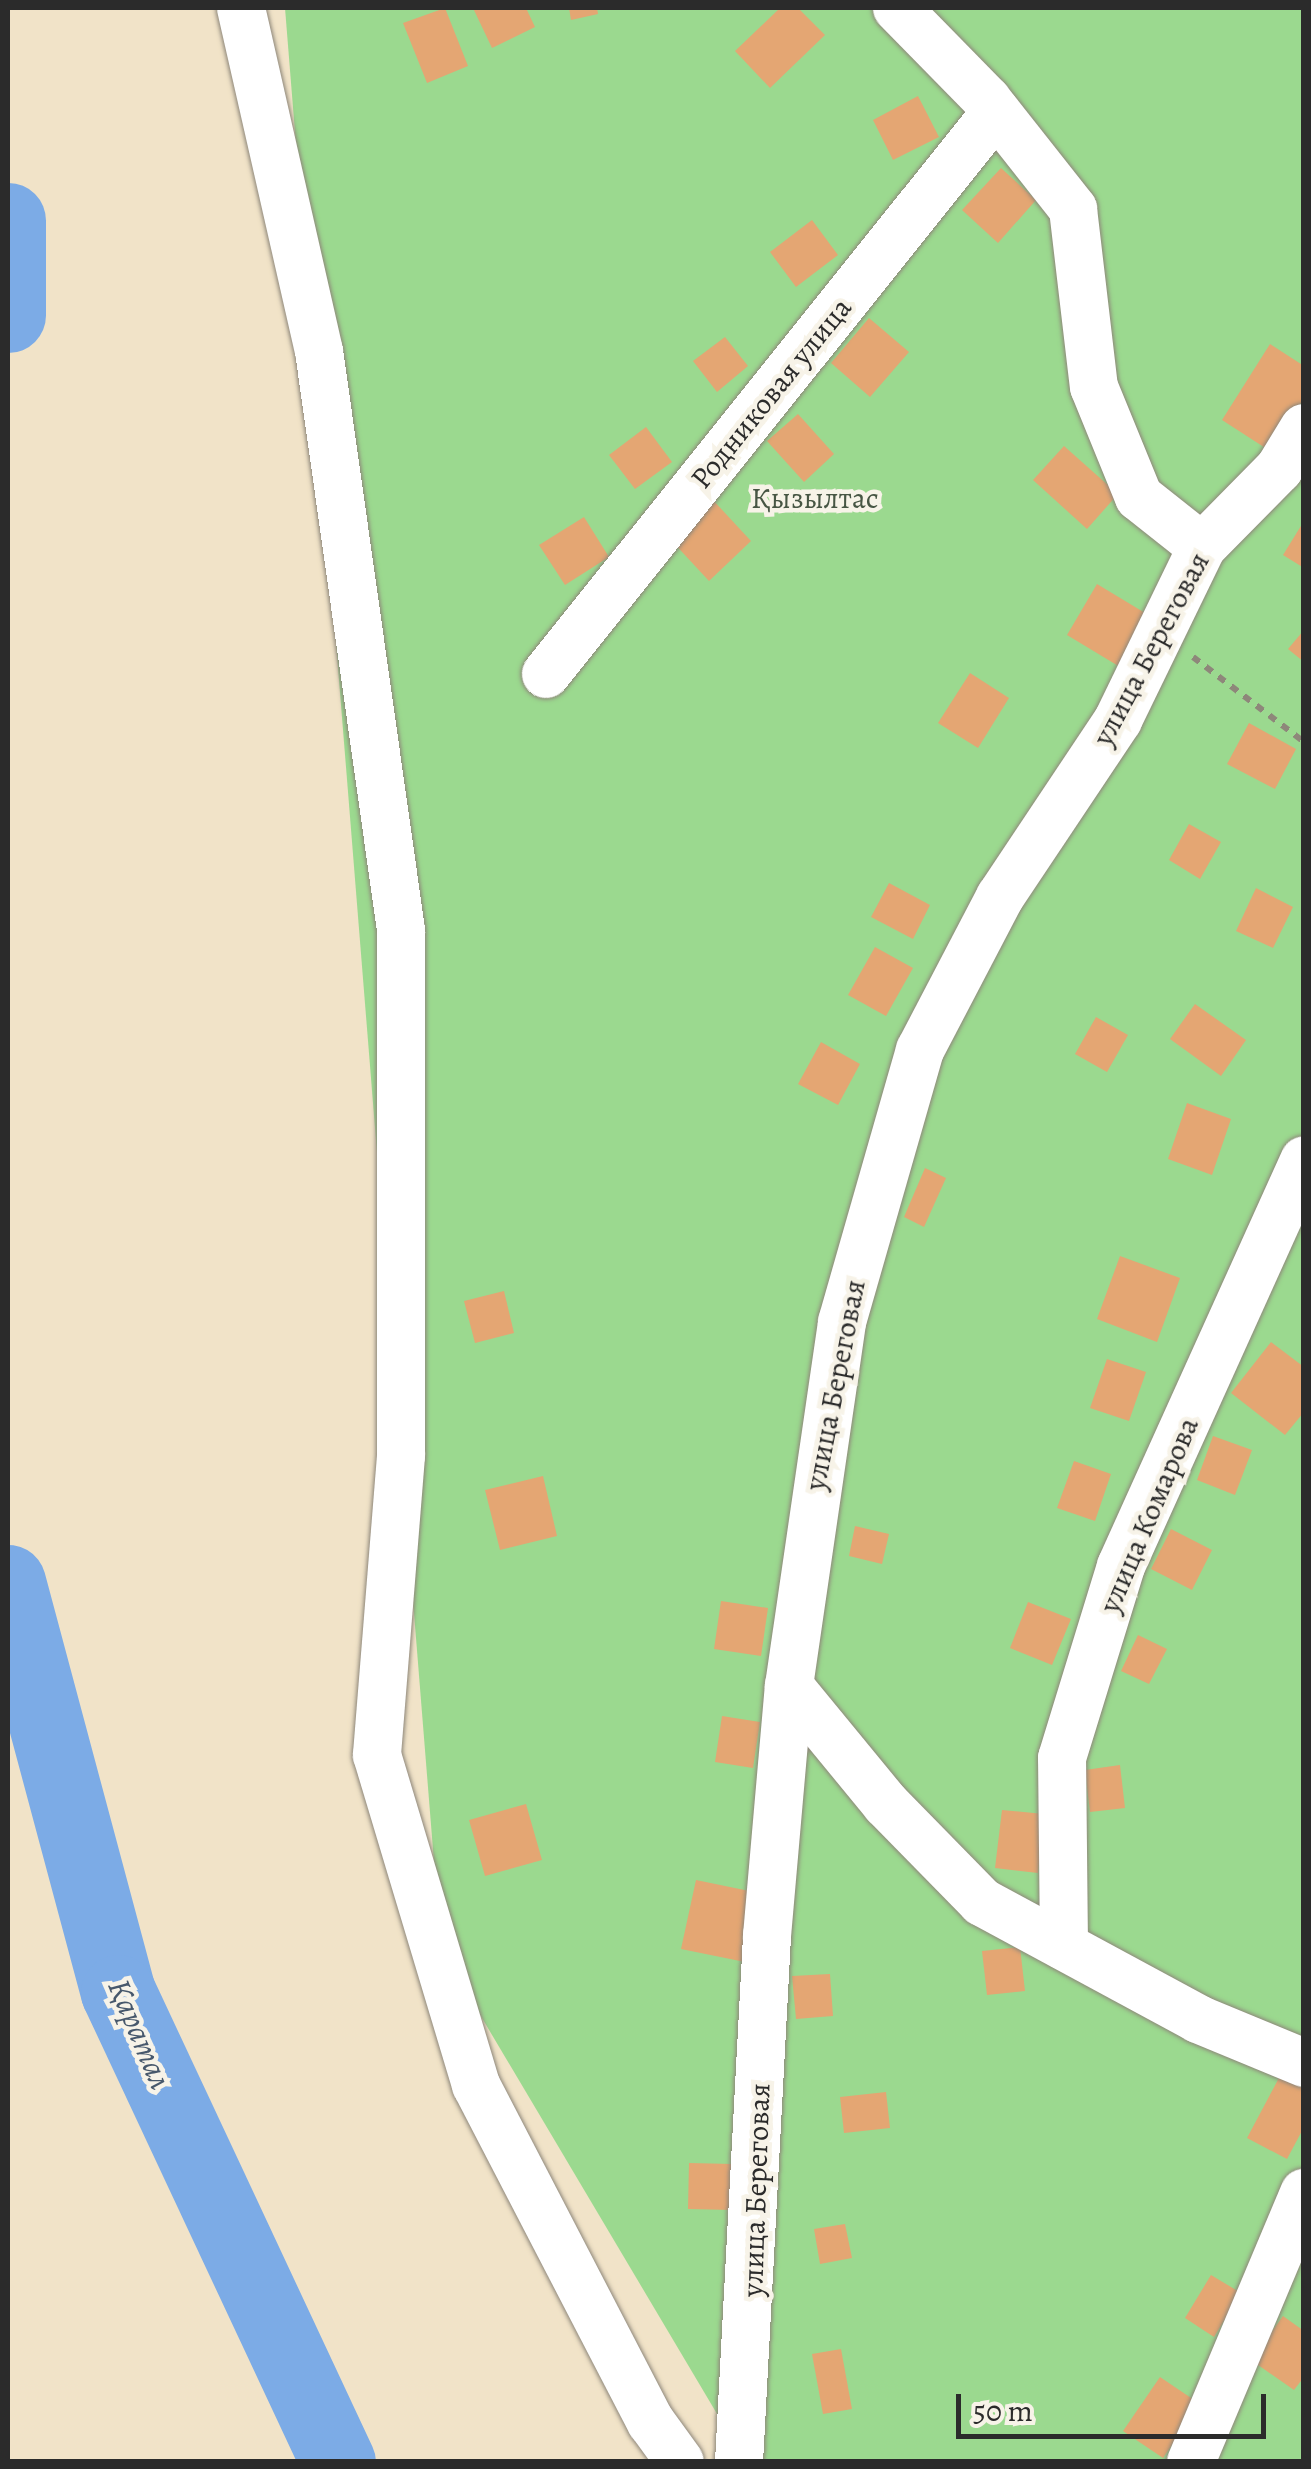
<!DOCTYPE html>
<html>
<head>
<meta charset="utf-8">
<style>
	body { margin:0 }
	#map { position:relative; width:1311px; height:2469px; overflow:hidden; background:#f1e3c8; font-family:Alegreya,serif }
	div>[style] { position:absolute }
	.green>* { inset:0; background:#9bd98f }
	.river>* { height:75px; margin:-37.5px; padding:0 37.5px; transform-origin:37.5px; border-radius:37.5px; background:#7cabe6 }
	.building>* { inset:0; background:#e4a673 }
	.path>* { height:6px; margin-top:-3px; transform-origin:0; background:repeating-linear-gradient(90deg,#8e877a 0 8px,transparent 0 16px) }
	.roads { filter:drop-shadow(0 0 2px #8e877a) drop-shadow(0 0 2px #8e877a) }
	.minor>* { height:48px; margin:-24px; padding:0 24px; transform-origin:24px; border-radius:24px; background:#fff }
	span { translate:-50% -50%; white-space:nowrap; text-align:center; line-height:1.15; -webkit-text-stroke:9px #f7f3e8; paint-order:stroke }
	.street-label { font-size:30px; color:#2b2b2b }
	.park-label { font-size:30px; color:#475644 }
	.water-label { font-size:32px; color:#47586c; font-style:italic }
	.frame { position:absolute; inset:0; border:10px solid #2b2b2b; pointer-events:none }
	.scale { position:absolute; left:956px; top:2394px; width:310px; height:45px; box-sizing:border-box; border:5px solid #2b2b2b; border-top:0; padding-left:12px; font-size:30px; line-height:35px; white-space:nowrap; color:#2b2b2b; -webkit-text-stroke:8px #f7f3e8; paint-order:stroke }
</style>
</head>
<body>
<div id="map">
	<div class="green">
		<div style="clip-path:polygon(285px 8px,1303px 8px,1303px 2461px,745px 2461px,441px 1949px)"></div>
	</div>
	<div class="river">
		<div style="left:8px;top:220px;width:95px;rotate:90deg"></div>
		<div style="left:8px;top:1582px;width:424px;rotate:75deg"></div>
		<div style="left:118px;top:1992px;width:519px;rotate:64.92deg"></div>
	</div>
	<div class="building">
		<div style="clip-path:polygon(445px 8px,468px 66px,427px 83px,403px 23px)"></div>
		<div style="clip-path:polygon(473px 8px,526px 8px,535px 27px,492px 48px)"></div>
		<div style="clip-path:polygon(569px 8px,597px 8px,598px 14px,571px 20px)"></div>
		<div style="clip-path:polygon(780px 8px,798px 8px,825px 35px,770px 88px,735px 51px)"></div>
		<div style="clip-path:polygon(918px 96px,939px 137px,893px 160px,873px 120px)"></div>
		<div style="clip-path:polygon(1001px 168px,1036px 200px,998px 243px,962px 210px)"></div>
		<div style="clip-path:polygon(812px 220px,838px 255px,796px 287px,770px 252px)"></div>
		<div style="clip-path:polygon(869px 318px,909px 352px,870px 397px,831px 363px)"></div>
		<div style="clip-path:polygon(725px 337px,748px 366px,717px 392px,693px 361px)"></div>
		<div style="clip-path:polygon(1270px 344px,1304px 366px,1304px 398px,1270px 451px,1222px 420px)"></div>
		<div style="clip-path:polygon(798px 414px,834px 454px,804px 482px,767px 441px)"></div>
		<div style="clip-path:polygon(646px 427px,672px 462px,635px 489px,609px 455px)"></div>
		<div style="clip-path:polygon(1064px 446px,1118px 494px,1087px 529px,1033px 480px)"></div>
		<div style="clip-path:polygon(712px 499px,751px 541px,709px 581px,670px 539px)"></div>
		<div style="clip-path:polygon(584px 517px,609px 557px,565px 585px,539px 545px)"></div>
		<div style="clip-path:polygon(1304px 521px,1304px 568px,1283px 555px)"></div>
		<div style="clip-path:polygon(1097px 584px,1150px 616px,1120px 667px,1067px 635px)"></div>
		<div style="clip-path:polygon(1304px 630px,1304px 662px,1288px 649px)"></div>
		<div style="clip-path:polygon(970px 673px,1009px 698px,978px 748px,938px 723px)"></div>
		<div style="clip-path:polygon(1249px 723px,1296px 749px,1275px 789px,1227px 764px)"></div>
		<div style="clip-path:polygon(1189px 824px,1221px 842px,1200px 879px,1169px 860px)"></div>
		<div style="clip-path:polygon(889px 883px,930px 905px,913px 939px,871px 917px)"></div>
		<div style="clip-path:polygon(1256px 888px,1293px 907px,1273px 948px,1236px 931px)"></div>
		<div style="clip-path:polygon(875px 947px,913px 968px,886px 1016px,848px 995px)"></div>
		<div style="clip-path:polygon(1195px 1004px,1246px 1040px,1221px 1076px,1170px 1039px)"></div>
		<div style="clip-path:polygon(1096px 1017px,1128px 1035px,1107px 1072px,1075px 1054px)"></div>
		<div style="clip-path:polygon(821px 1042px,860px 1064px,838px 1105px,798px 1084px)"></div>
		<div style="clip-path:polygon(1187px 1103px,1231px 1119px,1212px 1175px,1168px 1159px)"></div>
		<div style="clip-path:polygon(925px 1168px,946px 1178px,924px 1227px,904px 1217px)"></div>
		<div style="clip-path:polygon(1120px 1256px,1180px 1278px,1157px 1342px,1097px 1319px)"></div>
		<div style="clip-path:polygon(504px 1291px,514px 1333px,475px 1343px,464px 1301px)"></div>
		<div style="clip-path:polygon(1271px 1342px,1304px 1367px,1304px 1412px,1285px 1435px,1231px 1393px)"></div>
		<div style="clip-path:polygon(1107px 1359px,1146px 1372px,1129px 1421px,1090px 1408px)"></div>
		<div style="clip-path:polygon(1213px 1436px,1252px 1450px,1235px 1495px,1197px 1480px)"></div>
		<div style="clip-path:polygon(1074px 1461px,1111px 1474px,1095px 1521px,1057px 1508px)"></div>
		<div style="clip-path:polygon(543px 1476px,557px 1536px,500px 1550px,485px 1490px)"></div>
		<div style="clip-path:polygon(855px 1526px,889px 1534px,882px 1564px,849px 1556px)"></div>
		<div style="clip-path:polygon(1171px 1529px,1212px 1550px,1192px 1590px,1151px 1569px)"></div>
		<div style="clip-path:polygon(721px 1601px,768px 1608px,761px 1656px,714px 1649px)"></div>
		<div style="clip-path:polygon(1028px 1602px,1071px 1619px,1052px 1665px,1010px 1648px)"></div>
		<div style="clip-path:polygon(1138px 1635px,1167px 1649px,1149px 1684px,1121px 1671px)"></div>
		<div style="clip-path:polygon(722px 1716px,760px 1722px,753px 1768px,715px 1762px)"></div>
		<div style="clip-path:polygon(1120px 1765px,1125px 1808px,1090px 1812px,1085px 1770px)"></div>
		<div style="clip-path:polygon(526px 1804px,542px 1860px,485px 1876px,469px 1820px)"></div>
		<div style="clip-path:polygon(1002px 1810px,1044px 1814px,1038px 1873px,995px 1868px)"></div>
		<div style="clip-path:polygon(696px 1880px,759px 1893px,745px 1962px,681px 1949px)"></div>
		<div style="clip-path:polygon(1020px 1947px,1025px 1991px,987px 1995px,982px 1951px)"></div>
		<div style="clip-path:polygon(830px 1974px,833px 2016px,796px 2019px,792px 1976px)"></div>
		<div style="clip-path:polygon(1280px 2076px,1304px 2088px,1304px 2127px,1287px 2159px,1247px 2138px)"></div>
		<div style="clip-path:polygon(886px 2092px,890px 2128px,844px 2133px,840px 2097px)"></div>
		<div style="clip-path:polygon(689px 2163px,733px 2164px,732px 2210px,688px 2209px)"></div>
		<div style="clip-path:polygon(845px 2224px,852px 2258px,820px 2264px,814px 2229px)"></div>
		<div style="clip-path:polygon(1211px 2275px,1241px 2293px,1214px 2337px,1185px 2318px)"></div>
		<div style="clip-path:polygon(1283px 2316px,1304px 2331px,1304px 2377px,1294px 2390px,1251px 2360px)"></div>
		<div style="clip-path:polygon(841px 2349px,852px 2409px,823px 2414px,812px 2354px)"></div>
		<div style="clip-path:polygon(1160px 2377px,1200px 2404px,1163px 2458px,1123px 2431px)"></div>
	</div>
	<div class="path">
		<div style="left:1193px;top:657px;width:140px;rotate:37.4deg"></div>
	</div>
	<div class="roads">
		<div class="minor">
			<div style="left:241px;top:8px;width:352px;rotate:77.2deg"></div>
			<div style="left:319px;top:351px;width:585px;rotate:81.94deg"></div>
			<div style="left:401px;top:930px;width:526px;rotate:90deg"></div>
			<div style="left:401px;top:1456px;width:300px;rotate:94.6deg"></div>
			<div style="left:377px;top:1755px;width:345px;rotate:73.3deg"></div>
			<div style="left:476px;top:2085px;width:380px;rotate:62.6deg"></div>
			<div style="left:651px;top:2422px;width:49px;rotate:54.1deg"></div>
			<div style="left:897px;top:8px;width:129px;rotate:45.6deg"></div>
			<div style="left:987px;top:100px;width:139px;rotate:51.7deg"></div>
			<div style="left:1073px;top:209px;width:179px;rotate:83.3deg"></div>
			<div style="left:1094px;top:387px;width:119px;rotate:67.8deg"></div>
			<div style="left:1139px;top:497px;width:80px;rotate:38.4deg"></div>
			<div style="left:546px;top:674px;width:720px;rotate:-51.32deg"></div>
			<div style="left:789px;top:1686px;width:153px;rotate:50.6deg"></div>
			<div style="left:886px;top:1804px;width:137px;rotate:45.6deg"></div>
			<div style="left:982px;top:1902px;width:246px;rotate:28.4deg"></div>
			<div style="left:1198px;top:2019px;width:115px;rotate:22.5deg"></div>
			<div style="left:1064px;top:1946px;width:188px;rotate:-90.6deg"></div>
			<div style="left:1062px;top:1758px;width:201px;rotate:-72.9deg"></div>
			<div style="left:1121px;top:1566px;width:445px;rotate:-65.7deg"></div>
			<div style="left:739px;top:2462px;width:527px;rotate:-86.95deg"></div>
			<div style="left:767px;top:1936px;width:251px;rotate:-85deg"></div>
			<div style="left:789px;top:1686px;width:368px;rotate:-81.7deg"></div>
			<div style="left:842px;top:1322px;width:283px;rotate:-74deg"></div>
			<div style="left:920px;top:1050px;width:173px;rotate:-62.4deg"></div>
			<div style="left:1000px;top:897px;width:213px;rotate:-56.3deg"></div>
			<div style="left:1118px;top:720px;width:192px;rotate:-64.1deg"></div>
			<div style="left:1202px;top:547px;width:110px;rotate:-45.4deg"></div>
			<div style="left:1279px;top:469px;width:48px;rotate:-58.6deg"></div>
			<div style="left:1191px;top:2462px;width:292px;rotate:-67.2deg"></div>
		</div>
	</div>
	<div class="street-label">
		<span style="left:771px;top:393px;rotate:-51deg">Родниковая улица</span>
		<span style="left:1151px;top:649px;rotate:-62deg">улица Береговая</span>
		<span style="left:835px;top:1385px;rotate:-79deg">улица Береговая</span>
		<span style="left:1149px;top:1515px;rotate:-67deg">улица Комарова</span>
		<span style="left:756px;top:2190px;rotate:-88deg">улица Береговая</span>
	</div>
	<div class="park-label">
		<span style="left:815px;top:498px">Қызылтас</span>
	</div>
	<div class="water-label">
		<span style="left:140px;top:2034px;rotate:67deg">Қаратал</span>
	</div>
	<div class="frame"></div>
	<div class="scale">50 m</div>
</div>
</body>
</html>
